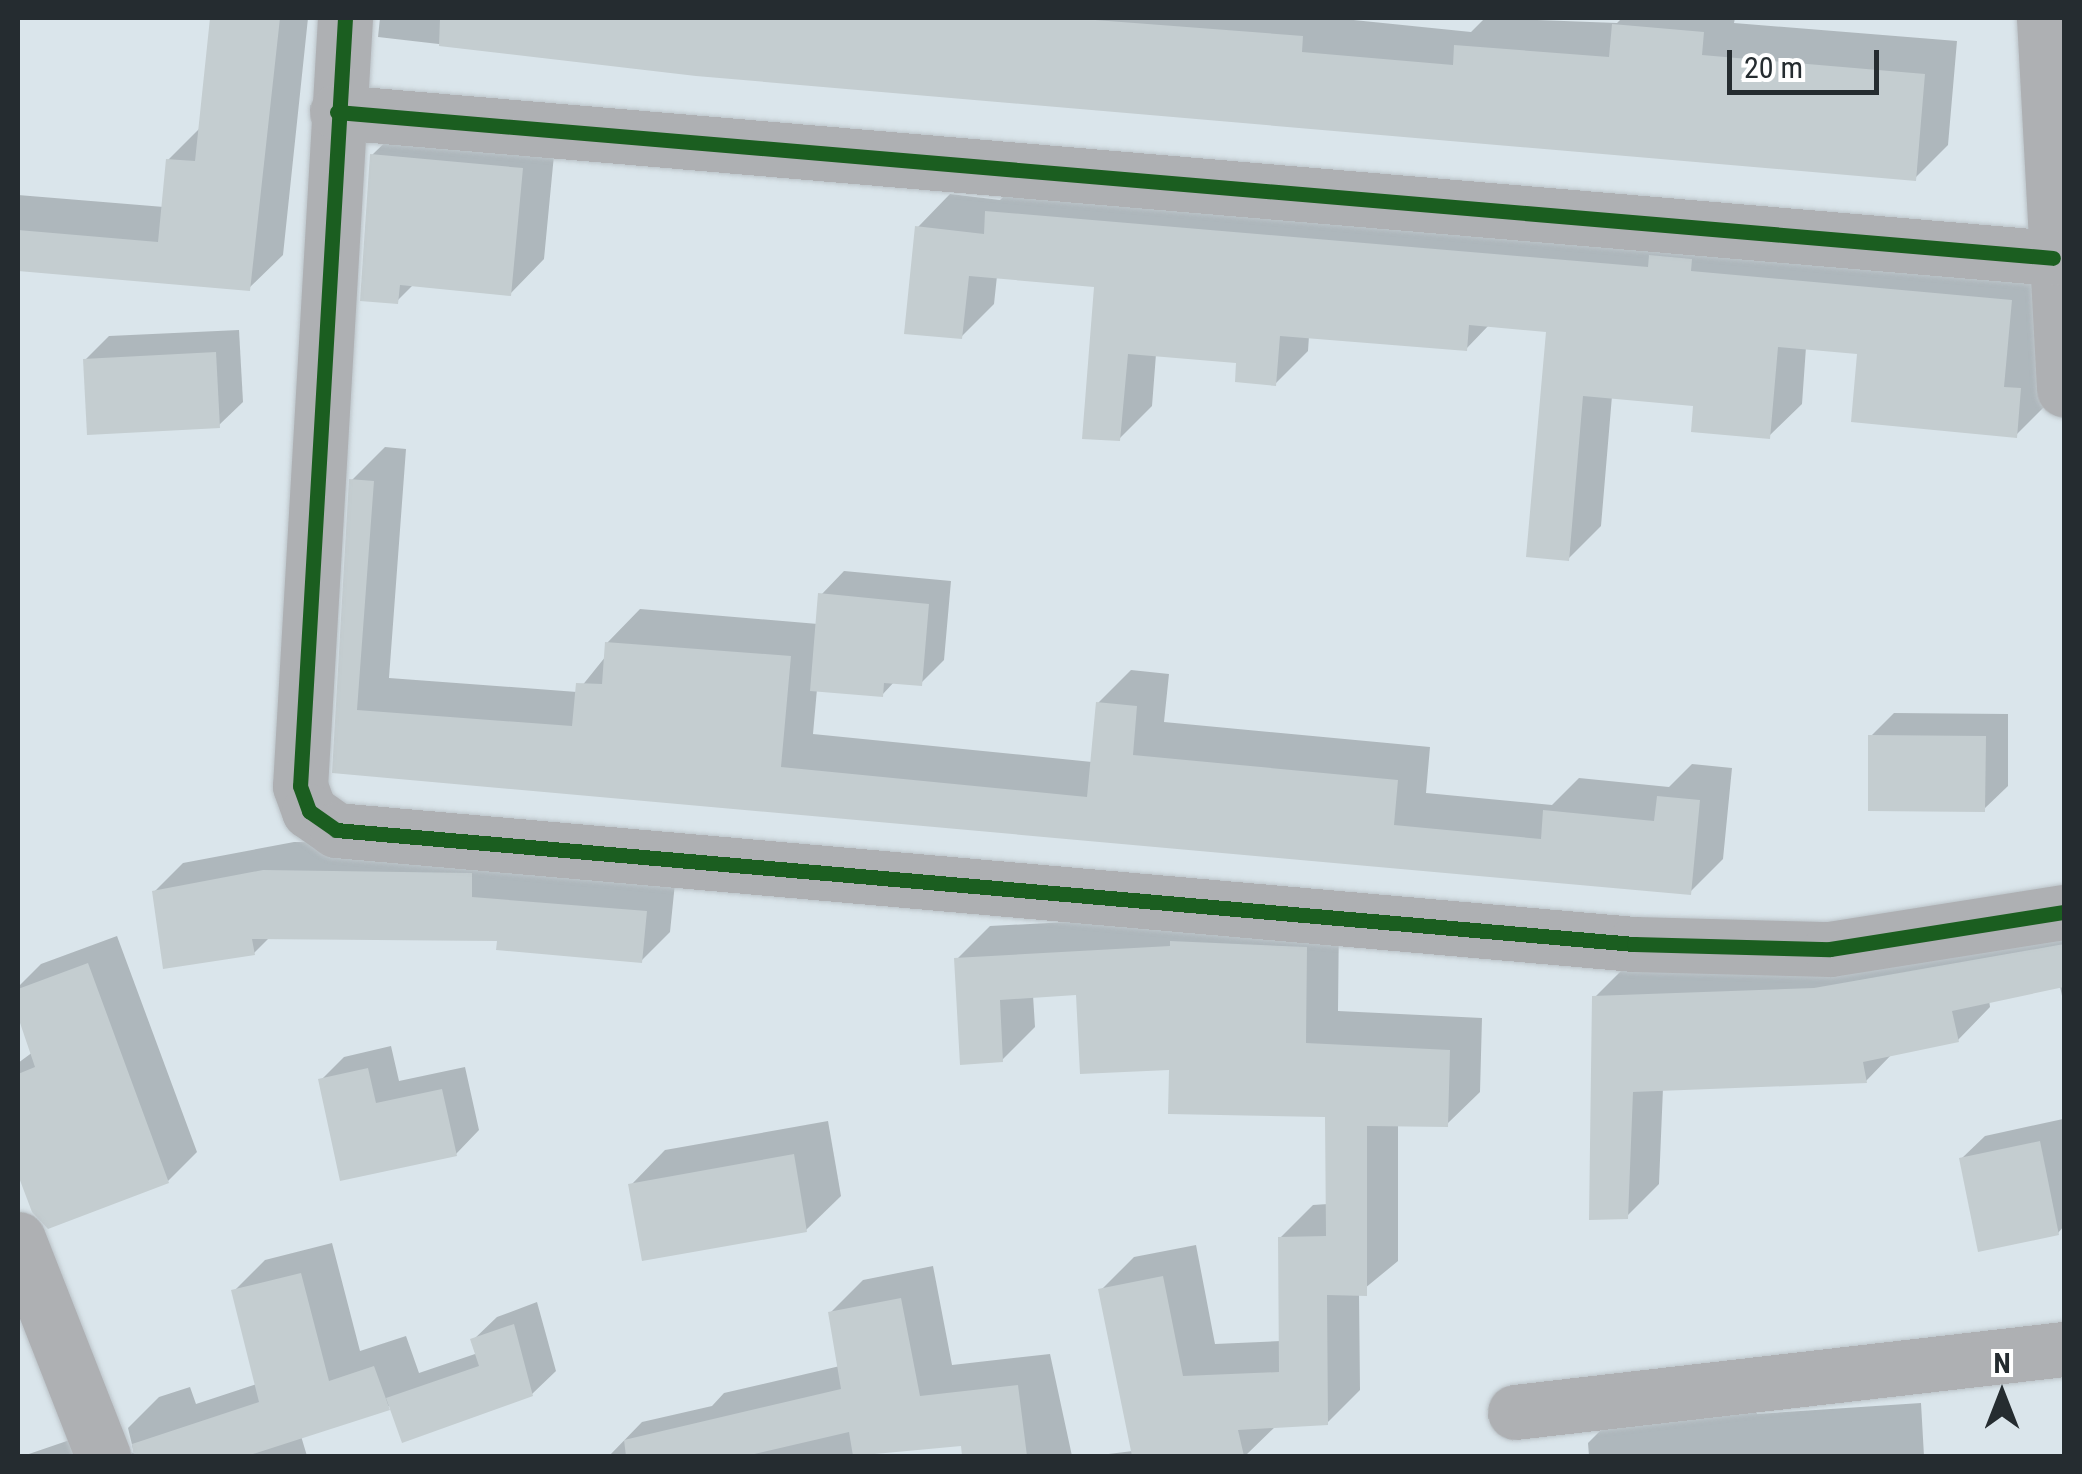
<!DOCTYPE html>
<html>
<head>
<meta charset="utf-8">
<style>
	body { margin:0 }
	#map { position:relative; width:2082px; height:1474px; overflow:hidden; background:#dae5eb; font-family:"Roboto Condensed",sans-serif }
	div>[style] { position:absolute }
	.shadow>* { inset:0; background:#0003 }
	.building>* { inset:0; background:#c4cdd0 }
	.roads { filter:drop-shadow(0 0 2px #bbc3c8) drop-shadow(0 0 2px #bbc3c8) }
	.minor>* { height:55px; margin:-27.5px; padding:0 27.5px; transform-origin:27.5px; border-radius:27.5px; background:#aeb0b3 }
	.cycleway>* { height:15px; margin:-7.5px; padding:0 7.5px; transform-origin:7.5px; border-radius:7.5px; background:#1b5e20 }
	span { translate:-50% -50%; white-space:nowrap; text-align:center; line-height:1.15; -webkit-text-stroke:9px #fff; paint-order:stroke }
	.frame { position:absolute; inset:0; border:20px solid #252c30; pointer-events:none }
	.north { position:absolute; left:1952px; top:1344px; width:100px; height:100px; -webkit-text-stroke:8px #fff; paint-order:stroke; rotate:0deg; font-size:28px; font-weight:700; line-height:40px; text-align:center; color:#252c30 }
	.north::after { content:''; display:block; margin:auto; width:35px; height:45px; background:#252c30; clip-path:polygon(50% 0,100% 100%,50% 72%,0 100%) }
	.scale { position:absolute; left:1727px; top:50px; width:152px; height:45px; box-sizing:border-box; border:5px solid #252c30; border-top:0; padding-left:12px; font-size:30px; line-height:35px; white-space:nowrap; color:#252c30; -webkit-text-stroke:8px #fff; paint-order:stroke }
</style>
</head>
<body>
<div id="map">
	<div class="shadow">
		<div style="clip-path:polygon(212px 18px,308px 18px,283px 255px,249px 288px,18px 269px,18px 195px,164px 207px,168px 160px,201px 127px)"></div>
		<div style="clip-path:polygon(380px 18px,1334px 18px,1471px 32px,1485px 18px,1617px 23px,1622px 18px,1735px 18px,1734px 23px,1957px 41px,1948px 145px,1915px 178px,696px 74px,378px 37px)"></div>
		<div style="clip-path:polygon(407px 121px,556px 134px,544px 259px,510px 294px,414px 284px,397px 301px,372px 155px)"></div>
		<div style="clip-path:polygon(1021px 180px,2044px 268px,2048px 403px,2016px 435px,1860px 352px,1806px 347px,1802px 404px,1769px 436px,1696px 404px,1612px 396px,1601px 526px,1568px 559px,1549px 330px,1490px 324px,1466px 349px,1309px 336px,1308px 351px,1275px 384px,1239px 361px,1156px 354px,1152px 406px,1119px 439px,1097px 285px,997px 276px,994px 304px,961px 337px,918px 227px,950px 194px,1000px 200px)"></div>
		<div style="clip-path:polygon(239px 330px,243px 402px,219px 425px,85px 360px,109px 336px)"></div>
		<div style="clip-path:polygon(385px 447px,406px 449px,389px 678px,577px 692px,606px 656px,607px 643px,640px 609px,818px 624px,821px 595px,844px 571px,951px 581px,944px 660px,921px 683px,895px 681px,882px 695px,817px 689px,813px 734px,1092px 762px,1098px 703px,1131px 670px,1169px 674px,1164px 722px,1430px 747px,1426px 793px,1552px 805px,1579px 778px,1669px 787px,1692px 764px,1732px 768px,1723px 859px,1690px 892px,335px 771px,352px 480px)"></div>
		<div style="clip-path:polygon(1894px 713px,2008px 714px,2008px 786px,1984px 809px,1871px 736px)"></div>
		<div style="clip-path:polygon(294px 842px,500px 845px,675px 883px,670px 932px,642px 960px,500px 939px,270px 937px,254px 953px,154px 892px,183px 863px)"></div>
		<div style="clip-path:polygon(1200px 915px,1339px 915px,1338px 1011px,1482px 1018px,1480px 1092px,1447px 1124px,1398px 1124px,1398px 1261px,1359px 1293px,1360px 1390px,1327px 1423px,1276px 1426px,1245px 1456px,1092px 1456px,1133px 1451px,1101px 1290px,1134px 1257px,1196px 1245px,1215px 1344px,1281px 1341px,1280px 1238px,1313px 1205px,1328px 1204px,1327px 1114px,1171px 1068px,1079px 993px,1033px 995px,1035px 1027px,1002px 1060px,957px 959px,990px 926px)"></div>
		<div style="clip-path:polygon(2064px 918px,2064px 1006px,2060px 986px,1989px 1000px,1990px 1007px,1958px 1040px,1893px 1053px,1866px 1081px,1663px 1088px,1659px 1184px,1627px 1216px,1595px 997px,1627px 965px)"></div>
		<div style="clip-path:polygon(117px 936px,197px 1152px,168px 1181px,34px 1211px,18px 1168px,25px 1155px,18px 1137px,18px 1063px,33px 1052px,18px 1009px,18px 987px,41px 964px)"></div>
		<div style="clip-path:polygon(391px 1046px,399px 1081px,465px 1067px,479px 1130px,456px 1154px,321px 1080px,344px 1057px)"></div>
		<div style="clip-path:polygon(2063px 1119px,2064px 1226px,2058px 1233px,1961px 1159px,1985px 1136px)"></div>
		<div style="clip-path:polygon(828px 1121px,841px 1196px,806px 1230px,631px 1185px,665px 1150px)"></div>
		<div style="clip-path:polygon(332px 1243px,360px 1351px,406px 1336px,419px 1373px,478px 1353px,473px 1340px,497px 1317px,537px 1302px,556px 1371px,532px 1394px,392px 1405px,301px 1436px,307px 1456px,23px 1456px,102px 1429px,116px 1450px,134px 1453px,128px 1428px,159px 1397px,190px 1387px,196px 1404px,257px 1384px,234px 1291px,265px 1260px)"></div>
		<div style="clip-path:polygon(933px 1266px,952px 1365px,1050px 1354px,1072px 1456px,965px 1456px,964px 1443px,849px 1456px,609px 1456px,642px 1422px,712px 1406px,724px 1393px,840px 1366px,830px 1313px,863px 1280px)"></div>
		<div style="clip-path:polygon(1755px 1400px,1757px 1414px,1921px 1403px,1924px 1456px,1589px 1456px,1588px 1443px,1622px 1409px)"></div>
	</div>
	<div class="building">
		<div style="clip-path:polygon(210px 18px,280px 18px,250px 291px,18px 271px,18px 230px,158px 242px,166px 159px,195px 161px)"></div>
		<div style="clip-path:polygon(440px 18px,1069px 18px,1303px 36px,1302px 52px,1453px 65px,1454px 45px,1609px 57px,1612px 24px,1704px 32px,1702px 55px,1925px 74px,1916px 181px,696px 76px,439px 46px)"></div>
		<div style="clip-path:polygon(370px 154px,523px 168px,511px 296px,400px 285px,398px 304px,360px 301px)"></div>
		<div style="clip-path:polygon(985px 211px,1648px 267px,1649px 255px,1692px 259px,1691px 271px,2012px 300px,2004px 387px,2021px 388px,2017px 438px,1851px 422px,1857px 354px,1778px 347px,1770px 439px,1691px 432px,1693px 406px,1583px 396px,1569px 561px,1526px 557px,1546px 332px,1469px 325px,1467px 351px,1280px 336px,1276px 386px,1235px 382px,1236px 363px,1128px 354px,1120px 441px,1082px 439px,1094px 287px,969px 276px,962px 339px,904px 334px,915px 226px,984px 234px)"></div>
		<div style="clip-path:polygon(216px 352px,220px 428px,87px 435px,83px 359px)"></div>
		<div style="clip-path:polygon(349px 479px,374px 481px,357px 710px,572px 726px,576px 683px,602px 684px,605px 642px,791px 656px,781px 767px,1087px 797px,1096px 702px,1137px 706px,1133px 755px,1398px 780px,1394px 825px,1541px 839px,1543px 810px,1654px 821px,1657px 796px,1700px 800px,1691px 895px,332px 773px)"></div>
		<div style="clip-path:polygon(818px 593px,929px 604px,922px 686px,884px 683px,883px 697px,810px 691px)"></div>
		<div style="clip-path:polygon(1868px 735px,1986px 736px,1985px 812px,1868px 811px)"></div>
		<div style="clip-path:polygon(263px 870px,472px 873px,472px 897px,647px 911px,642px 963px,496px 950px,497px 941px,252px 939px,255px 955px,163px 969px,152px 891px)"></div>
		<div style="clip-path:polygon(1170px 941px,1307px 947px,1306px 1043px,1450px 1050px,1448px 1127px,1367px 1126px,1367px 1296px,1327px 1295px,1328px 1425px,1238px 1430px,1244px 1456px,1132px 1456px,1098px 1289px,1163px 1276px,1183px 1376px,1279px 1372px,1278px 1237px,1326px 1236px,1325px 1117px,1168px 1114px,1169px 1070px,1080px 1074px,1076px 995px,1000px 1000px,1003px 1062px,960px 1065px,954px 958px,1170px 946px)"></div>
		<div style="clip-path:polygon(2064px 944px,2064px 987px,1952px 1011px,1959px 1042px,1863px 1062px,1867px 1083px,1633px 1092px,1628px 1219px,1589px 1220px,1592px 996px,1814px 988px)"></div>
		<div style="clip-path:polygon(88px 963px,169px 1183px,48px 1229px,32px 1212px,18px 1175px,18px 1074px,35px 1067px,18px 1017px,18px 989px)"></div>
		<div style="clip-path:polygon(368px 1068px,376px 1103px,442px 1089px,457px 1156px,340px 1181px,318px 1079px)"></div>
		<div style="clip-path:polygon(2040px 1141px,2059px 1235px,1978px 1252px,1959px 1158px)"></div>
		<div style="clip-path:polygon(794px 1154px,807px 1232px,642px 1261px,628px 1184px)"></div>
		<div style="clip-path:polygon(301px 1273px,329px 1381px,374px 1366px,390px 1410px,247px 1456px,134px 1456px,132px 1444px,259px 1402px,231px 1290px)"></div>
		<div style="clip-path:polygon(901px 1298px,920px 1396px,1018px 1385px,1027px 1456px,962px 1456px,961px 1446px,853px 1456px,849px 1432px,746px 1456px,626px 1456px,624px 1440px,841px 1389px,828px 1312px)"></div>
		<div style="clip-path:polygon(514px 1324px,533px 1396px,402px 1443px,386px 1398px,479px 1366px,470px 1339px)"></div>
	</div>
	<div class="roads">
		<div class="minor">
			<div style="left:345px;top:18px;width:769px;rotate:93.35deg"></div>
			<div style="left:300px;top:786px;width:27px;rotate:70deg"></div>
			<div style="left:309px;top:811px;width:33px;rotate:35deg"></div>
			<div style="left:336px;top:830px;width:1303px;rotate:5.02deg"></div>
			<div style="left:1634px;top:944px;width:196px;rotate:1.5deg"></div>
			<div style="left:1830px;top:949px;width:237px;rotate:-9deg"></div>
			<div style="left:2044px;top:18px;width:372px;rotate:86.9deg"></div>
			<div style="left:337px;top:112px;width:1722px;rotate:4.86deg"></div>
			<div style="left:18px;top:1239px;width:233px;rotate:68.6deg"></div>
			<div style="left:1515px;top:1412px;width:553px;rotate:-6.55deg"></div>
		</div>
	</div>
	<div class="cycleway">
		<div style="left:345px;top:18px;width:769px;rotate:93.35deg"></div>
		<div style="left:300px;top:786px;width:27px;rotate:70deg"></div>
		<div style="left:309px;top:811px;width:33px;rotate:35deg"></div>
		<div style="left:336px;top:830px;width:1303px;rotate:5.02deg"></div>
		<div style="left:1634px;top:944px;width:196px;rotate:1.5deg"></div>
		<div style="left:1830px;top:949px;width:237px;rotate:-9deg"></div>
		<div style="left:337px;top:112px;width:1722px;rotate:4.86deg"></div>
	</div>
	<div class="frame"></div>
	<div class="north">N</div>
	<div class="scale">20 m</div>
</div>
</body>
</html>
